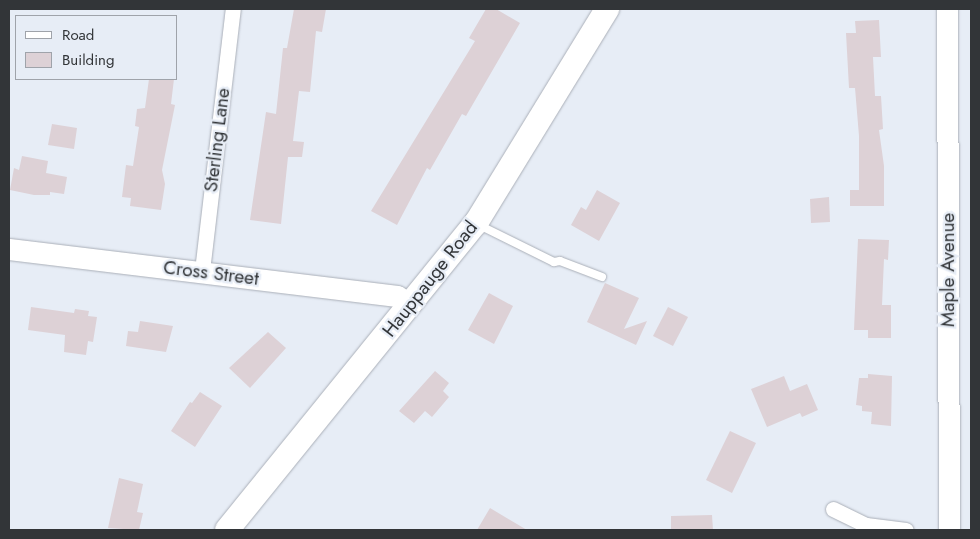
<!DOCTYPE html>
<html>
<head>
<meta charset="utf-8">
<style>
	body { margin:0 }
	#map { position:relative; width:980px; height:539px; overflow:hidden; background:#e7edf6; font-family:Jost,sans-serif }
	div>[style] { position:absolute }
	.building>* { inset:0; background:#ddd1d6 }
	.roads { filter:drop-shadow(0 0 1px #aaafb8) drop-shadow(0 0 1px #aaafb8) }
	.lane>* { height:8px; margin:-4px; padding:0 4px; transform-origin:4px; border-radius:4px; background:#fff }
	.street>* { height:15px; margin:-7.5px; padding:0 7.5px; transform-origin:7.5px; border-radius:7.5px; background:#fff }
	.secondary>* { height:21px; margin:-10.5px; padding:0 10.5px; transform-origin:10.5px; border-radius:10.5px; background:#fff }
	.primary>* { height:24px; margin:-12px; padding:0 12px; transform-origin:12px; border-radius:12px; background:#fff }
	span { translate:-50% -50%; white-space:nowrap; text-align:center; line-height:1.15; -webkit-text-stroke:4.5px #e7edf6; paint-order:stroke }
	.street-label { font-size:19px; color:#323538 }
	.frame { position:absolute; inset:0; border:10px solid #323538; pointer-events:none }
	.legend { position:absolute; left:15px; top:15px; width:162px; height:65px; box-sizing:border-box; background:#e7edf6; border:1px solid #9fa3aa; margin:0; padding:6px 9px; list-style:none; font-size:15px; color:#323538 }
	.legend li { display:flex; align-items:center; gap:10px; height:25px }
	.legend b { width:25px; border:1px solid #9fa3aa }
</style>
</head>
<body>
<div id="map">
	<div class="building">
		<div style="clip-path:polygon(294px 9px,326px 9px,322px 32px,316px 31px,310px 92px,299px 91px,293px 141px,304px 142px,302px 157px,288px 157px,281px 224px,250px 220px,266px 112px,276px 114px,283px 48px,287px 48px)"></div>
		<div style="clip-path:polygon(486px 9px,496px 9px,520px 23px,466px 116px,462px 114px,430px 170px,427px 168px,397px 225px,371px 211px,475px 41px,469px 38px)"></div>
		<div style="clip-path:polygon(879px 20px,881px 57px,873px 57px,875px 96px,881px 96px,883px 129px,879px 130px,884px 166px,884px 206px,850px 206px,850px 190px,859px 190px,859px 136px,855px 88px,849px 88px,846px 33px,856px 33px,855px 21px)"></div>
		<div style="clip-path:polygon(149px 79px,174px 79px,171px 104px,175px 105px,162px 170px,165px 184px,161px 210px,130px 206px,131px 198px,122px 197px,126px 165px,133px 166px,139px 127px,135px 126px,137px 109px,145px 108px)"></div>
		<div style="clip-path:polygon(52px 124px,77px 128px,74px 149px,48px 145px)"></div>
		<div style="clip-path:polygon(22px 156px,48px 161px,46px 173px,67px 177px,64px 194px,50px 192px,50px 195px,34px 195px,10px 190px,14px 168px,19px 170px)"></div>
		<div style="clip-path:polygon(597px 190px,620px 203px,599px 241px,571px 225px,581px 207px,586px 210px)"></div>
		<div style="clip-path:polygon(829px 197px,830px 222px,811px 223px,810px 199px)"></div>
		<div style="clip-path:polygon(858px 239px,889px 240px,888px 260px,884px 259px,882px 305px,891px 305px,891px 338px,868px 338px,868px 330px,854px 330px)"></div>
		<div style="clip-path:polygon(605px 283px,639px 298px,624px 329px,647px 321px,636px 345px,587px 322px)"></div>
		<div style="clip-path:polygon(489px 293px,513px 306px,494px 344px,468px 330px)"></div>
		<div style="clip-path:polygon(31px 307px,74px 313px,75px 309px,89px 311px,88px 316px,97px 317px,93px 342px,88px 341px,86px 355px,64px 352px,65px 335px,28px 330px)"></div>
		<div style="clip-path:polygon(668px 307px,688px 317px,673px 346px,653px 336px)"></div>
		<div style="clip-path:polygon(140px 321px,173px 326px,166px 352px,126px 346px,128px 331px,138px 332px)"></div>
		<div style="clip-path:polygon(268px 332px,286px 348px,250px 388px,229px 368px)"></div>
		<div style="clip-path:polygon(435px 371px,449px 383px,443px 391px,449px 397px,432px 417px,425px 411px,414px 423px,399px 411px)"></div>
		<div style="clip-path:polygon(868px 374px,892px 376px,891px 426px,871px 424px,872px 412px,862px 411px,862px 406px,856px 405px,859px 378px,868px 378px)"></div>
		<div style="clip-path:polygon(784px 376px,790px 391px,807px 384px,818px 410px,802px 417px,800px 413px,767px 427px,751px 389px)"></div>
		<div style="clip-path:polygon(200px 392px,222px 406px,195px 447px,171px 431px,190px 402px,192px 403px)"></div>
		<div style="clip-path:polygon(730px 431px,756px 443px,732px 493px,706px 480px)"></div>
		<div style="clip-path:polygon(119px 478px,143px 484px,137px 512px,143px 513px,139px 530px,108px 528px)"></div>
		<div style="clip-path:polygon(490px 508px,527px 530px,477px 530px)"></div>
		<div style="clip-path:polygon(712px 515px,713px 530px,671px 530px,671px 516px)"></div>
	</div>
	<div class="roads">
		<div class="lane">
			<div style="left:477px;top:224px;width:86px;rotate:26.3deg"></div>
			<div style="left:554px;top:262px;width:6px;rotate:-9deg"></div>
			<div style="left:560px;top:261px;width:45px;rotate:20.9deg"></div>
		</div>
		<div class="street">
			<div style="left:202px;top:271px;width:264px;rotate:-83.3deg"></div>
			<div style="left:833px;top:509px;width:37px;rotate:26deg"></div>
			<div style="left:866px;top:525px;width:40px;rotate:7.1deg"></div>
		</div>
		<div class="secondary">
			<div style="left:947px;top:9px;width:521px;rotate:89.78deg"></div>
			<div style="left:9px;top:249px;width:391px;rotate:6.9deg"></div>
			<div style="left:397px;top:296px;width:15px;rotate:32deg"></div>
		</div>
		<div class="primary">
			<div style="left:227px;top:530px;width:395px;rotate:-51deg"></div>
			<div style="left:476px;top:223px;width:251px;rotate:-58.5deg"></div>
		</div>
	</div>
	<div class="street-label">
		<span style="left:217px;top:140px;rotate:-83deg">Sterling Lane</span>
		<span style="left:948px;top:270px;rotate:-90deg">Maple Avenue</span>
		<span style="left:211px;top:273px;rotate:7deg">Cross Street</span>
		<span style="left:430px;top:279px;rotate:-52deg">Hauppauge Road</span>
	</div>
	<div class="frame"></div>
	<ul class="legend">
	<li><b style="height:6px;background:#fff"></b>Road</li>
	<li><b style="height:14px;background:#ddd1d6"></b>Building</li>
	</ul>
</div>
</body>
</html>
